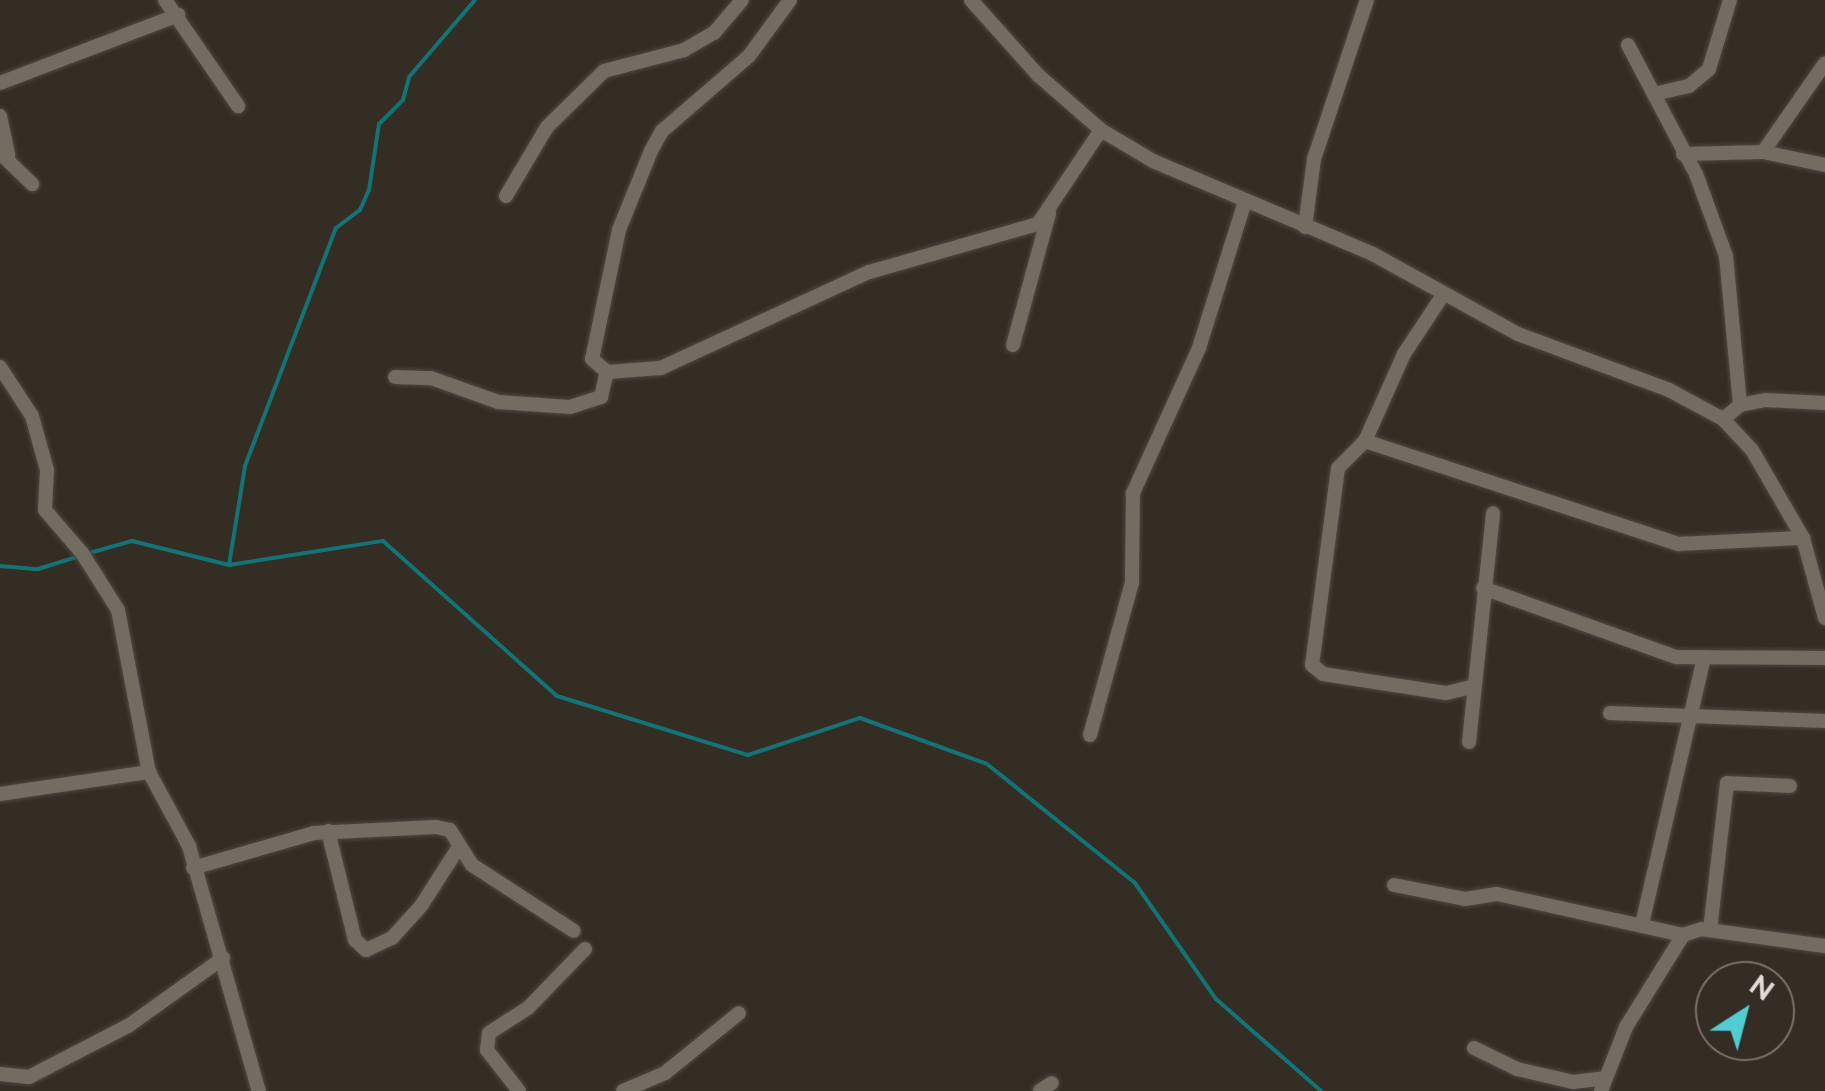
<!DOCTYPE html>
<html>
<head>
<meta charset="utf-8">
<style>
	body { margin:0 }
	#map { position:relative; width:1825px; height:1091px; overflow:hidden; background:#332d24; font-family:Raleway,sans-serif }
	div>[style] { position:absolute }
	.stream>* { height:4px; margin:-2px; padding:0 2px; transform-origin:2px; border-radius:2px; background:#137376 }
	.roads { filter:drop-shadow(0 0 2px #4e4941) drop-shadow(0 0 2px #4e4941) }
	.street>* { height:14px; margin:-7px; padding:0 7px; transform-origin:7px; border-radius:7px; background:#736c61 }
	span { translate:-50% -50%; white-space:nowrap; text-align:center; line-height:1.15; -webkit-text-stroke:8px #332d24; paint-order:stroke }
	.north { position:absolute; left:1695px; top:961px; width:100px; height:100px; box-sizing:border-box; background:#332d24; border:2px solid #78736b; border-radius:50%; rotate:36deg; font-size:28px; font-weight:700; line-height:40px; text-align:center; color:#dfdbd5 }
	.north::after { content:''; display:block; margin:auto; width:35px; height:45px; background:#51ccd2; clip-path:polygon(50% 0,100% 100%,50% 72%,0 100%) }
</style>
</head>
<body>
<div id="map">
	<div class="stream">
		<div style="left:86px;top:554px;width:48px;rotate:-15.8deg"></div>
		<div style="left:132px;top:541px;width:100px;rotate:13.9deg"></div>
		<div style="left:229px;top:565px;width:156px;rotate:-8.9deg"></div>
		<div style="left:383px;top:541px;width:233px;rotate:41.7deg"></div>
		<div style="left:557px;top:696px;width:200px;rotate:17.2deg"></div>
		<div style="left:748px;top:755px;width:118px;rotate:-18.3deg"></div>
		<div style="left:860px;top:718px;width:135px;rotate:19.9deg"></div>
		<div style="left:987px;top:764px;width:190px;rotate:38.8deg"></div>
		<div style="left:1135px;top:883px;width:141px;rotate:55.1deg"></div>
		<div style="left:1216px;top:999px;width:140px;rotate:41.2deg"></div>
		<div style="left:229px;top:565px;width:100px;rotate:-80.8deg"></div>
		<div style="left:245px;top:466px;width:255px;rotate:-69.1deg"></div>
		<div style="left:336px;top:228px;width:30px;rotate:-37deg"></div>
		<div style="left:360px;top:210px;width:22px;rotate:-66deg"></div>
		<div style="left:369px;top:190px;width:67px;rotate:-81.4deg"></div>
		<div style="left:379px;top:124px;width:34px;rotate:-45deg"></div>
		<div style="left:403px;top:100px;width:24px;rotate:-75deg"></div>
		<div style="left:409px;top:77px;width:101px;rotate:-49.4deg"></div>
		<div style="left:0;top:566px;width:38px;rotate:5deg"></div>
		<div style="left:38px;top:569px;width:41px;rotate:-17.1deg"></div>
	</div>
	<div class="roads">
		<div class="street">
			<div style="left:165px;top:0;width:129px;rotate:55.4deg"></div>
			<div style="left:790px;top:0;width:69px;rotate:126.2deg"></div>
			<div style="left:749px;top:56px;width:115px;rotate:139.2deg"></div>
			<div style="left:662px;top:131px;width:23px;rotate:119deg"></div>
			<div style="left:651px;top:151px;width:85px;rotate:112.1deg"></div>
			<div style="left:619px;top:230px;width:132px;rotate:101.8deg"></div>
			<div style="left:592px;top:359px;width:20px;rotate:41deg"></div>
			<div style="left:607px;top:372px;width:54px;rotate:-4.2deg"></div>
			<div style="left:661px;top:368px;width:229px;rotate:-24.8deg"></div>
			<div style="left:869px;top:272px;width:176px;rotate:-15.9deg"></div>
			<div style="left:1038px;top:224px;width:113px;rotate:-56.2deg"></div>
			<div style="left:971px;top:0;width:101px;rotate:48.2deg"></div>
			<div style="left:1038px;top:75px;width:84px;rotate:41.1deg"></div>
			<div style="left:1101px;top:130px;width:61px;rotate:30.8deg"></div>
			<div style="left:1153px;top:161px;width:237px;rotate:22.9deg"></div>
			<div style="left:1371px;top:253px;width:168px;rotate:28.9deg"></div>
			<div style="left:1518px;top:334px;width:161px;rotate:20.3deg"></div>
			<div style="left:1669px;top:390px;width:61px;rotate:28.2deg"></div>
			<div style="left:1723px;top:419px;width:42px;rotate:46.9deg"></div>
			<div style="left:1752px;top:450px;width:102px;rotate:59.9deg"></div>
			<div style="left:1803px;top:538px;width:83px;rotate:74.6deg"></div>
			<div style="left:1628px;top:45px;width:146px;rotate:62.2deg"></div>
			<div style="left:1696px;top:174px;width:87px;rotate:69.9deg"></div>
			<div style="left:1726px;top:256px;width:150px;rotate:84.6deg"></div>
			<div style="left:0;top:83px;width:191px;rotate:-20.9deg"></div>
			<div style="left:1654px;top:94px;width:36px;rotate:-13deg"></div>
			<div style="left:1689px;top:86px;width:26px;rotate:-40deg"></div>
			<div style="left:1709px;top:69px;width:72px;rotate:-73.1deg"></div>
			<div style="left:0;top:116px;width:40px;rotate:78deg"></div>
			<div style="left:1763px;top:152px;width:108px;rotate:-55.1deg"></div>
			<div style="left:0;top:153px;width:45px;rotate:44.1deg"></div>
			<div style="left:1683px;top:154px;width:80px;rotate:-1.4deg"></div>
			<div style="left:1763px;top:152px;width:63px;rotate:11.8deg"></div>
			<div style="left:506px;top:196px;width:80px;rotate:-59.3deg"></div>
			<div style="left:547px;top:127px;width:80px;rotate:-44.5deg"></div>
			<div style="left:604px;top:71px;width:83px;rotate:-14.7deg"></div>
			<div style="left:684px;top:50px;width:34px;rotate:-30deg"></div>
			<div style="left:714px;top:33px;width:43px;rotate:-49.7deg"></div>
			<div style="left:1305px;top:227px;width:69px;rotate:-82.5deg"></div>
			<div style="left:1314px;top:159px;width:168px;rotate:-71.6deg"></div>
			<div style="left:1443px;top:295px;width:71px;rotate:123.5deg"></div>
			<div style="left:1404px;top:354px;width:95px;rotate:114.1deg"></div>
			<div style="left:1365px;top:441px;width:38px;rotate:135deg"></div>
			<div style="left:1338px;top:468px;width:199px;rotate:97.5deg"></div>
			<div style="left:1312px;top:665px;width:14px;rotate:39deg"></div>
			<div style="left:1323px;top:674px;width:124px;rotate:8.8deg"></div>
			<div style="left:1446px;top:693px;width:27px;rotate:-13deg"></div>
			<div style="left:1013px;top:345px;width:137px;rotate:-74.7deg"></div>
			<div style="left:0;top:367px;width:59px;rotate:56.9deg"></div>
			<div style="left:32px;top:416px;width:56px;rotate:74.5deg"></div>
			<div style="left:47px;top:470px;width:40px;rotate:92.9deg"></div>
			<div style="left:45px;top:510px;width:57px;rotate:49.3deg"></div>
			<div style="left:82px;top:553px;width:67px;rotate:57.7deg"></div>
			<div style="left:118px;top:610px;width:165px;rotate:79.2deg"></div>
			<div style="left:149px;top:772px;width:84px;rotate:61.6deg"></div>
			<div style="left:189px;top:846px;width:255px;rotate:74.1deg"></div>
			<div style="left:395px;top:377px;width:36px;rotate:2deg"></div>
			<div style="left:431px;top:378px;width:71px;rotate:19.7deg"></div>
			<div style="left:498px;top:402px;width:72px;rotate:4deg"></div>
			<div style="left:570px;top:407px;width:33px;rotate:-18deg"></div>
			<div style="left:601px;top:397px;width:26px;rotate:-77deg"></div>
			<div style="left:1723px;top:419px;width:22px;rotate:-39deg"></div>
			<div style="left:1740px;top:405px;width:25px;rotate:-11deg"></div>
			<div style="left:1765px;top:400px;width:60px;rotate:2.9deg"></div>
			<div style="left:1365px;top:441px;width:330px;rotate:18.2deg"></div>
			<div style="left:1679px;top:544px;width:124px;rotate:-2.8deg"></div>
			<div style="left:1483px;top:588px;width:205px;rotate:19.7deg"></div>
			<div style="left:1676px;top:657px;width:149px;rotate:0.4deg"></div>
			<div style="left:1610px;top:713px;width:215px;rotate:2.1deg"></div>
			<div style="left:1090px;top:735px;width:159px;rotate:-74.6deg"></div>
			<div style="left:1132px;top:582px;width:89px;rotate:-89.4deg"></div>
			<div style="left:1133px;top:493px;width:159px;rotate:-65.5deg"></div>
			<div style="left:1199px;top:348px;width:151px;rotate:-72.6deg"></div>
			<div style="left:1469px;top:742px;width:230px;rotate:-84deg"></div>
			<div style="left:0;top:794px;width:151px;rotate:-8.4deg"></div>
			<div style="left:328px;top:831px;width:112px;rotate:76.1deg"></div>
			<div style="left:355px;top:940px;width:15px;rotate:42deg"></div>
			<div style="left:366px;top:950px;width:29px;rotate:-25deg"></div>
			<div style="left:392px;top:938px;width:43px;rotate:-47.8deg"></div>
			<div style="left:421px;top:906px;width:67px;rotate:-57.3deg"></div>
			<div style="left:193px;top:868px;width:126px;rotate:-16.1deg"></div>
			<div style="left:314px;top:833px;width:122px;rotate:-2.8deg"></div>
			<div style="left:436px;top:827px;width:14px;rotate:12deg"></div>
			<div style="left:450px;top:830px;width:41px;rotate:57.8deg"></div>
			<div style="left:472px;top:865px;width:121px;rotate:32.9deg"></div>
			<div style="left:1394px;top:885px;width:72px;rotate:11.2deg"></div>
			<div style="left:1465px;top:899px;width:32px;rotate:-9deg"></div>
			<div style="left:1497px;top:894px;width:190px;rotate:12.4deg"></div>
			<div style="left:1642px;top:924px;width:274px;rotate:-76.9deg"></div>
			<div style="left:1710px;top:930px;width:148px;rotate:-83.4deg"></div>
			<div style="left:1727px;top:783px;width:63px;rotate:2.7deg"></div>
			<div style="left:1474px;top:1048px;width:48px;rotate:26deg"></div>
			<div style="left:1517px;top:1069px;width:57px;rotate:13.1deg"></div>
			<div style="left:1573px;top:1082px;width:33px;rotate:-7deg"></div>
			<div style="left:0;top:1074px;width:29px;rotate:6deg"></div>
			<div style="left:29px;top:1077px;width:111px;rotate:-27.3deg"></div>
			<div style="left:128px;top:1026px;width:117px;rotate:-35.6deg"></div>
			<div style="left:519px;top:1091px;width:52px;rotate:-128deg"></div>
			<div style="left:487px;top:1050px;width:17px;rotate:-83deg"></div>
			<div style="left:489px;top:1033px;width:46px;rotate:-32.7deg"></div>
			<div style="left:528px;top:1008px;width:82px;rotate:-46deg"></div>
			<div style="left:623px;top:1091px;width:46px;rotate:-23.2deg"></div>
			<div style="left:665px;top:1073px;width:95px;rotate:-39deg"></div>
			<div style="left:1040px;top:1091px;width:14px;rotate:-34deg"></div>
			<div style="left:1601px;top:1091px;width:69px;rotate:-68.7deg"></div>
			<div style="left:1626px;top:1027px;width:108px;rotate:-58.2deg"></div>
			<div style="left:1683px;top:935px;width:19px;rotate:-18deg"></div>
			<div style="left:1701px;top:929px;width:125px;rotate:7.8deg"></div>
		</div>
	</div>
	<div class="north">N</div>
</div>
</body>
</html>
